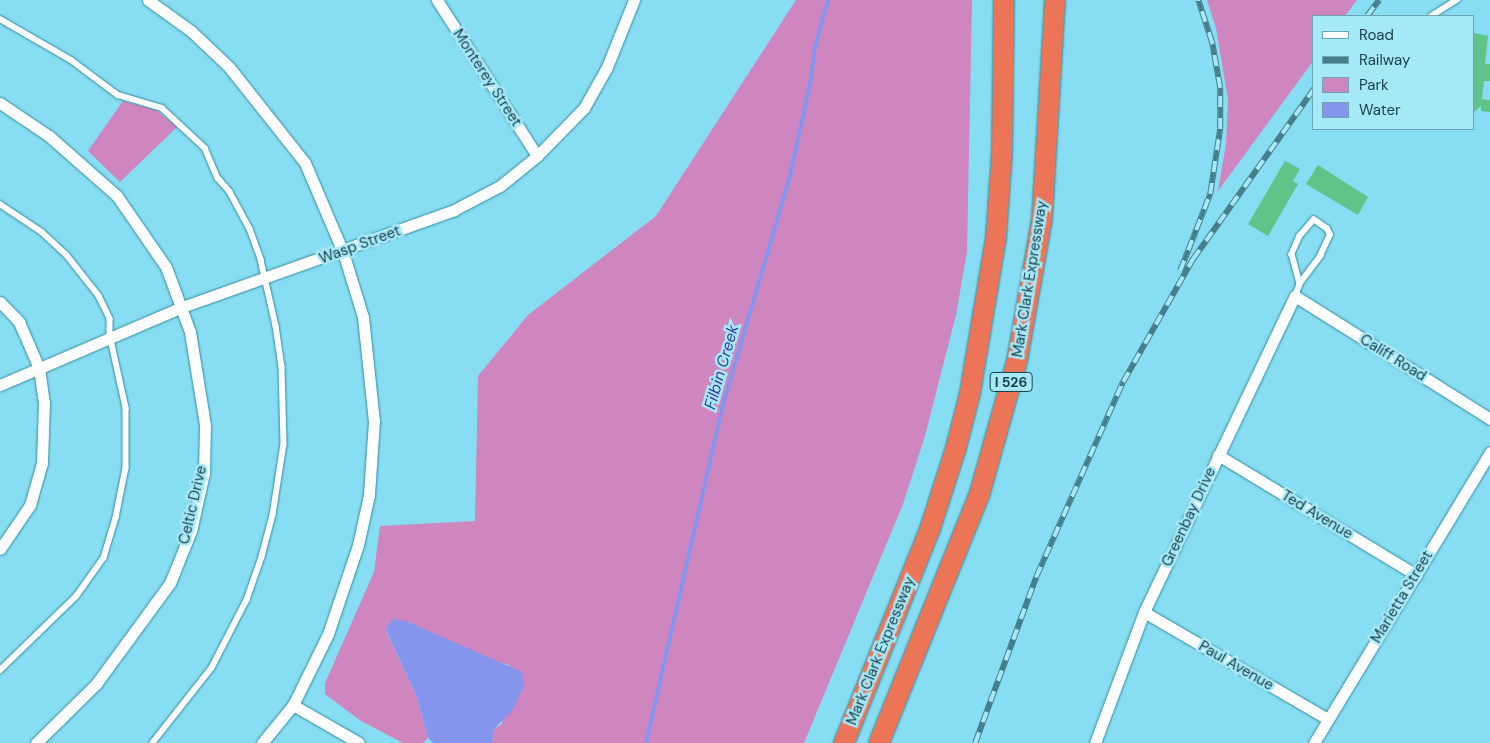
<!DOCTYPE html>
<html>
<head>
<meta charset="utf-8">
<style>
	body { margin:0 }
	#map { position:relative; width:1490px; height:743px; overflow:hidden; background:#87ddf2; font-family:"DM Sans",sans-serif }
	div>[style] { position:absolute }
	.green>* { inset:0; background:#cf86bf }
	.water>* { inset:0; background:#8594ed }
	.stream>* { height:4px; margin:-2px; padding:0 2px; transform-origin:2px; border-radius:2px; background:#8594ed }
	.building>* { inset:0; background:#5ec487 }
	.roads { filter:drop-shadow(0 0 1px #338ca0) drop-shadow(0 0 1px #338ca0) }
	.lane>* { height:5.5px; margin:-2.75px; padding:0 2.75px; transform-origin:2.75px; border-radius:2.75px; background:#fff }
	.street>* { height:11px; margin:-5.5px; padding:0 5.5px; transform-origin:5.5px; border-radius:5.5px; background:#fff }
	.highway>* { height:20px; margin:-10px; padding:0 10px; transform-origin:10px; border-radius:10px; background:#ec7457 }
	.rail>* { height:5.5px; margin-top:-2.75px; transform-origin:0; background:repeating-linear-gradient(90deg,#a5e8f8 0 11px,#467f8c 0 22px); box-sizing:border-box; border-block:1px solid #467f8c }
	span { translate:-50% -50%; white-space:nowrap; text-align:center; line-height:1.15; -webkit-text-stroke:5px #a5e8f8; paint-order:stroke }
	.shield-label span { padding:1px 4px; background:#a5e8f8; border:1px solid; border-radius:4px; -webkit-text-stroke-width:0 }
	.shield-label { font-size:14px; color:#183d45; font-weight:700 }
	.street-label { font-size:15px; color:#183d45 }
	.water-label { font-size:16px; color:#36399f; font-style:italic }
	.legend { position:absolute; left:1312px; top:15px; width:162px; height:115px; box-sizing:border-box; background:#a5e8f8; border:1px solid #6da4b0; margin:0; padding:6px 9px; list-style:none; font-size:15px; color:#183d45 }
	.legend li { display:flex; align-items:center; gap:10px; height:25px }
	.legend b { width:25px; border:1px solid #6da4b0 }
</style>
</head>
<body>
<div id="map">
	<div class="green">
		<div style="clip-path:polygon(796px 0,972px 0,967px 252px,956px 315px,925px 436px,903px 504px,804px 743px,492px 743px,494px 729px,502px 724px,509px 665px,386px 631px,417px 697px,428px 738px,423px 743px,403px 743px,361px 721px,325px 694px,325px 683px,374px 572px,380px 526px,475px 521px,478px 376px,528px 315px,656px 216px)"></div>
		<div style="clip-path:polygon(1207px 0,1357px 0,1345px 16px,1314px 16px,1314px 60px,1218px 191px,1226px 144px,1228px 99px,1216px 28px)"></div>
		<div style="clip-path:polygon(123px 101px,156px 110px,177px 127px,120px 182px,88px 151px)"></div>
	</div>
	<div class="water">
		<div style="clip-path:polygon(392px 619px,406px 621px,522px 672px,524px 686px,512px 711px,494px 729px,492px 743px,433px 743px,428px 738px,417px 697px,386px 630px)"></div>
	</div>
	<div class="stream">
		<div style="left:646px;top:743px;width:347px;rotate:-77.2deg"></div>
		<div style="left:723px;top:405px;width:234px;rotate:-73.7deg"></div>
		<div style="left:789px;top:180px;width:103px;rotate:-77.7deg"></div>
		<div style="left:811px;top:79px;width:32px;rotate:-83deg"></div>
		<div style="left:815px;top:47px;width:49px;rotate:-74.5deg"></div>
	</div>
	<div class="building">
		<div style="clip-path:polygon(1474px 33px,1488px 36px,1485px 64px,1490px 64px,1490px 81px,1484px 81px,1482px 99px,1490px 100px,1490px 112px,1481px 111px,1481px 106px,1474px 112px)"></div>
		<div style="clip-path:polygon(1285px 161px,1300px 169px,1293px 181px,1298px 184px,1268px 236px,1248px 224px)"></div>
		<div style="clip-path:polygon(1318px 165px,1368px 197px,1358px 215px,1306px 184px)"></div>
	</div>
	<div class="roads">
		<div class="lane">
			<div style="left:1431px;top:16px;width:31px;rotate:-32deg"></div>
			<div style="left:0;top:19px;width:82px;rotate:30deg"></div>
			<div style="left:71px;top:60px;width:59px;rotate:36.7deg"></div>
			<div style="left:118px;top:95px;width:46px;rotate:16.5deg"></div>
			<div style="left:162px;top:108px;width:59px;rotate:42.9deg"></div>
			<div style="left:205px;top:148px;width:33px;rotate:67deg"></div>
			<div style="left:218px;top:178px;width:18px;rotate:49deg"></div>
			<div style="left:230px;top:192px;width:42px;rotate:61.6deg"></div>
			<div style="left:250px;top:229px;width:33px;rotate:70deg"></div>
			<div style="left:261px;top:260px;width:68px;rotate:77.2deg"></div>
			<div style="left:276px;top:326px;width:41px;rotate:81.7deg"></div>
			<div style="left:282px;top:367px;width:77px;rotate:88.5deg"></div>
			<div style="left:284px;top:444px;width:72px;rotate:98.8deg"></div>
			<div style="left:273px;top:515px;width:43px;rotate:104.7deg"></div>
			<div style="left:262px;top:557px;width:46px;rotate:109.2deg"></div>
			<div style="left:247px;top:600px;width:76px;rotate:117.2deg"></div>
			<div style="left:212px;top:668px;width:95px;rotate:128.2deg"></div>
			<div style="left:0;top:204px;width:50px;rotate:33.7deg"></div>
			<div style="left:42px;top:232px;width:33px;rotate:43deg"></div>
			<div style="left:66px;top:254px;width:53px;rotate:51.8deg"></div>
			<div style="left:99px;top:296px;width:25px;rotate:64deg"></div>
			<div style="left:110px;top:319px;width:16px;rotate:90deg"></div>
			<div style="left:110px;top:335px;width:75px;rotate:77.6deg"></div>
			<div style="left:126px;top:408px;width:60px;rotate:90deg"></div>
			<div style="left:126px;top:468px;width:51px;rotate:101.3deg"></div>
			<div style="left:116px;top:518px;width:42px;rotate:106.7deg"></div>
			<div style="left:104px;top:558px;width:47px;rotate:125.4deg"></div>
			<div style="left:77px;top:596px;width:107px;rotate:135.8deg"></div>
			<div style="left:1295px;top:296px;width:14px;rotate:-69deg"></div>
			<div style="left:1300px;top:283px;width:34px;rotate:-53deg"></div>
			<div style="left:1320px;top:256px;width:23px;rotate:-65deg"></div>
			<div style="left:1330px;top:235px;width:7px;rotate:-117deg"></div>
			<div style="left:1327px;top:229px;width:16px;rotate:-145deg"></div>
			<div style="left:1314px;top:220px;width:21px;rotate:131deg"></div>
			<div style="left:1300px;top:236px;width:20px;rotate:114deg"></div>
			<div style="left:1292px;top:254px;width:30px;rotate:75deg"></div>
		</div>
		<div class="street">
			<div style="left:148px;top:0;width:53px;rotate:35.8deg"></div>
			<div style="left:191px;top:31px;width:52px;rotate:43.5deg"></div>
			<div style="left:229px;top:67px;width:122px;rotate:51.6deg"></div>
			<div style="left:305px;top:163px;width:97px;rotate:66.9deg"></div>
			<div style="left:343px;top:252px;width:68px;rotate:72.9deg"></div>
			<div style="left:363px;top:317px;width:105px;rotate:84deg"></div>
			<div style="left:374px;top:421px;width:74px;rotate:93.9deg"></div>
			<div style="left:369px;top:495px;width:51px;rotate:102.4deg"></div>
			<div style="left:358px;top:545px;width:94px;rotate:108.6deg"></div>
			<div style="left:328px;top:634px;width:79px;rotate:116.2deg"></div>
			<div style="left:293px;top:705px;width:49px;rotate:129.2deg"></div>
			<div style="left:437px;top:0;width:185px;rotate:57.3deg"></div>
			<div style="left:0;top:103px;width:59px;rotate:34deg"></div>
			<div style="left:49px;top:136px;width:91px;rotate:41.4deg"></div>
			<div style="left:117px;top:196px;width:86px;rotate:55.4deg"></div>
			<div style="left:166px;top:267px;width:69px;rotate:69.7deg"></div>
			<div style="left:190px;top:332px;width:94px;rotate:80.8deg"></div>
			<div style="left:205px;top:425px;width:48px;rotate:91.2deg"></div>
			<div style="left:204px;top:473px;width:59px;rotate:102.6deg"></div>
			<div style="left:191px;top:531px;width:56px;rotate:112deg"></div>
			<div style="left:170px;top:583px;width:125px;rotate:126.2deg"></div>
			<div style="left:96px;top:684px;width:84px;rotate:135.5deg"></div>
			<div style="left:0;top:302px;width:28px;rotate:46deg"></div>
			<div style="left:19px;top:322px;width:50px;rotate:66.5deg"></div>
			<div style="left:39px;top:368px;width:34px;rotate:82deg"></div>
			<div style="left:44px;top:402px;width:61px;rotate:91.9deg"></div>
			<div style="left:42px;top:463px;width:44px;rotate:105.9deg"></div>
			<div style="left:30px;top:505px;width:53px;rotate:124.3deg"></div>
			<div style="left:0;top:385px;width:198px;rotate:-23.2deg"></div>
			<div style="left:182px;top:307px;width:289px;rotate:-19.6deg"></div>
			<div style="left:454px;top:210px;width:52px;rotate:-27.6deg"></div>
			<div style="left:500px;top:186px;width:48px;rotate:-39deg"></div>
			<div style="left:537px;top:156px;width:67px;rotate:-45.6deg"></div>
			<div style="left:584px;top:108px;width:47px;rotate:-60.7deg"></div>
			<div style="left:607px;top:67px;width:72px;rotate:-68.1deg"></div>
			<div style="left:1218px;top:455px;width:232px;rotate:31.2deg"></div>
			<div style="left:1144px;top:612px;width:213px;rotate:30.2deg"></div>
			<div style="left:293px;top:705px;width:76px;rotate:29.9deg"></div>
			<div style="left:1095px;top:743px;width:140px;rotate:-69.5deg"></div>
			<div style="left:1144px;top:612px;width:350px;rotate:-64.5deg"></div>
			<div style="left:1295px;top:296px;width:231px;rotate:32.2deg"></div>
			<div style="left:1314px;top:743px;width:340px;rotate:-58.8deg"></div>
		</div>
		<div class="highway">
			<div style="left:844px;top:743px;width:231px;rotate:-68.1deg"></div>
			<div style="left:930px;top:529px;width:85px;rotate:-72.2deg"></div>
			<div style="left:956px;top:448px;width:57px;rotate:-75.7deg"></div>
			<div style="left:970px;top:393px;width:157px;rotate:-80.5deg"></div>
			<div style="left:996px;top:238px;width:85px;rotate:-86deg"></div>
			<div style="left:1002px;top:153px;width:153px;rotate:-89.3deg"></div>
			<div style="left:879px;top:743px;width:266px;rotate:-68deg"></div>
			<div style="left:979px;top:496px;width:140px;rotate:-74.3deg"></div>
			<div style="left:1017px;top:361px;width:144px;rotate:-80deg"></div>
			<div style="left:1042px;top:219px;width:219px;rotate:-86.6deg"></div>
		</div>
	</div>
	<div class="rail">
		<div style="left:1367px;top:16px;width:20px;rotate:-53deg"></div>
		<div style="left:1180px;top:271px;width:83px;rotate:-68.7deg"></div>
		<div style="left:1210px;top:194px;width:66px;rotate:-81.3deg"></div>
		<div style="left:1220px;top:129px;width:41px;rotate:-90deg"></div>
		<div style="left:1220px;top:88px;width:46px;rotate:-100.1deg"></div>
		<div style="left:1212px;top:43px;width:45px;rotate:-108deg"></div>
		<div style="left:975px;top:743px;width:177px;rotate:-69.8deg"></div>
		<div style="left:1036px;top:577px;width:214px;rotate:-66deg"></div>
		<div style="left:1123px;top:382px;width:142px;rotate:-60.4deg"></div>
		<div style="left:1193px;top:259px;width:209px;rotate:-54.6deg"></div>
	</div>
	<div class="shield-label">
		<span style="left:1011px;top:382px">I 526</span>
	</div>
	<div class="street-label">
		<span style="left:487px;top:78px;rotate:57deg">Monterey Street</span>
		<span style="left:360px;top:245px;rotate:-20deg">Wasp Street</span>
		<span style="left:1030px;top:279px;rotate:-81deg">Mark Clark Expressway</span>
		<span style="left:1393px;top:358px;rotate:32deg">Califf Road</span>
		<span style="left:193px;top:505px;rotate:-77deg">Celtic Drive</span>
		<span style="left:1317px;top:515px;rotate:31deg">Ted Avenue</span>
		<span style="left:1189px;top:517px;rotate:-65deg">Greenbay Drive</span>
		<span style="left:1402px;top:597px;rotate:-59deg">Marietta Street</span>
		<span style="left:881px;top:651px;rotate:-68deg">Mark Clark Expressway</span>
		<span style="left:1236px;top:666px;rotate:30deg">Paul Avenue</span>
	</div>
	<div class="water-label">
		<span style="left:722px;top:367px;rotate:-74deg">Filbin Creek</span>
	</div>
	<ul class="legend">
	<li><b style="height:6px;background:#fff"></b>Road</li>
	<li><b style="height:6px;background:#467f8c"></b>Railway</li>
	<li><b style="height:14px;background:#cf86bf"></b>Park</li>
	<li><b style="height:14px;background:#8594ed"></b>Water</li>
	</ul>
</div>
</body>
</html>
